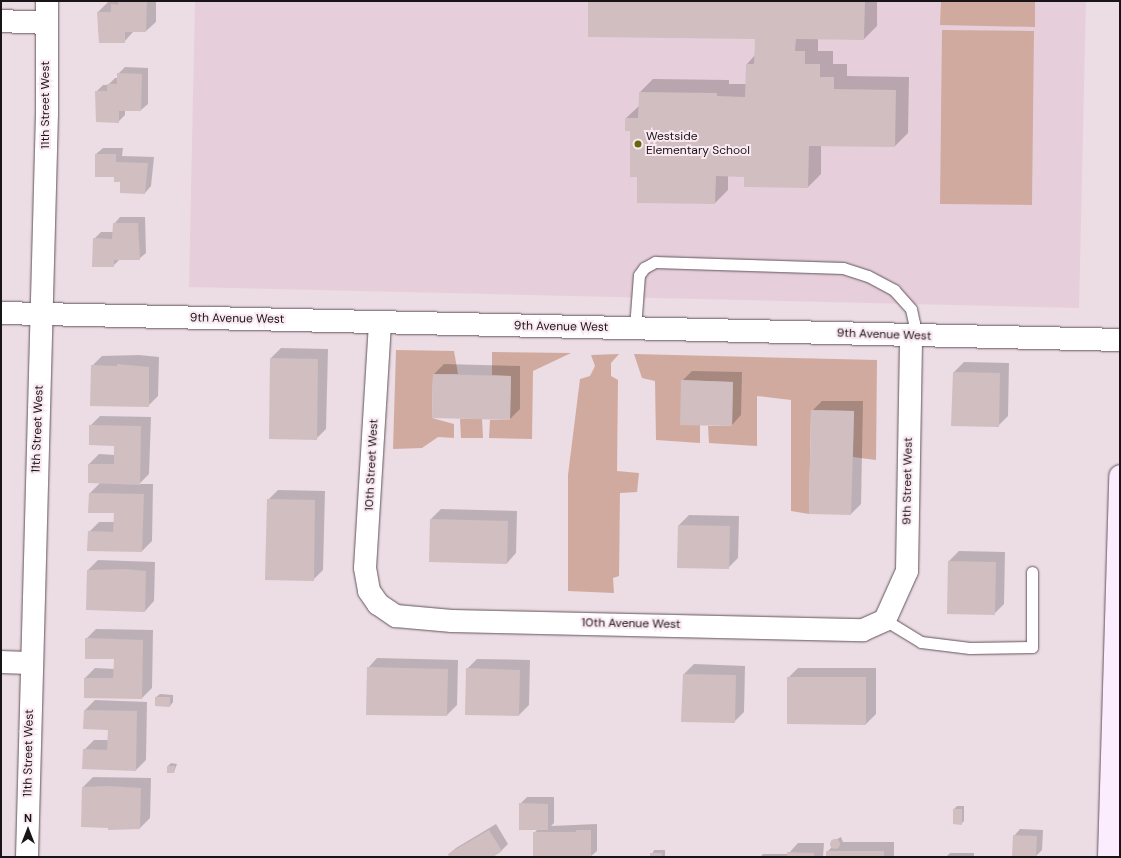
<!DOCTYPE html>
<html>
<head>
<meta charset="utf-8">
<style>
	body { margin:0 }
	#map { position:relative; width:1121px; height:858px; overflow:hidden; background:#ecdce4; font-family:"DM Sans",sans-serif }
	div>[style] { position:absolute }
	.built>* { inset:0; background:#e6cfda }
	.green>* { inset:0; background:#d1aa9f }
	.shadow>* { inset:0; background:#0003 }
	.building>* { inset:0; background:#d0bec0 }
	.round { border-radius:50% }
	.roads { filter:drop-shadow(0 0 1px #62545b) drop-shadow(0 0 1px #62545b) }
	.lane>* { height:11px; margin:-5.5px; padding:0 5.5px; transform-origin:5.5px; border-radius:5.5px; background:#fff }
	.street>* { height:22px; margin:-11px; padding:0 11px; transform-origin:11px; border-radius:11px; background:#fff }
	.secondary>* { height:22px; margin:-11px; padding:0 11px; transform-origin:11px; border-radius:11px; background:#fbecfe }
	.dots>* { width:11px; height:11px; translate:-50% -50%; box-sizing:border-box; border:2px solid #fae9f1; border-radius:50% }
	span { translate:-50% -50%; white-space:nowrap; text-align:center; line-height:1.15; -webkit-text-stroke:4px #fae9f1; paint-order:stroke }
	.street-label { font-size:12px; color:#191417 }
	.poi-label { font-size:12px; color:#191417 }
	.left { translate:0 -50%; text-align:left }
	.frame { position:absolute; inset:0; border:2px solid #191417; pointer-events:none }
	.north { position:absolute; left:8px; top:810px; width:40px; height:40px; -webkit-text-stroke:3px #fae9f1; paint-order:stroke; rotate:0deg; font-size:11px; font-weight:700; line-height:16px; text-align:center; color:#191417 }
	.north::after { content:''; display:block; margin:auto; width:14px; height:18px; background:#191417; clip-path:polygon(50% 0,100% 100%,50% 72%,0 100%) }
</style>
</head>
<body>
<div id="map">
	<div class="built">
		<div style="clip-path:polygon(195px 1px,1086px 1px,1079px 308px,189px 287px)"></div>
	</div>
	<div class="green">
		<div style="clip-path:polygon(941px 1px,1035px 1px,1035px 27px,940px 25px)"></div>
		<div style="clip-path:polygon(942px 30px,1034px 31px,1032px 205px,940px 204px)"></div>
		<div style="clip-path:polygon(396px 350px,454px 351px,458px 374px,433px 374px,432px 418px,454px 424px,454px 438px,438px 437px,422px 448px,393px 449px)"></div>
		<div style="clip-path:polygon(492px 352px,571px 353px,533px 371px,532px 439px,489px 438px,490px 420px,510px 420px,511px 376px,492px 375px)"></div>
		<div style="clip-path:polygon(619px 354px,611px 363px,611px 376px,618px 380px,617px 471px,639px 473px,637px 492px,620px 493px,619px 576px,613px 578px,614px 593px,568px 591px,568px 475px,580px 379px,590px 376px,595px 366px,591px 355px)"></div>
		<div style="clip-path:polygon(634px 354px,877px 360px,876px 460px,853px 457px,854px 411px,811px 410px,809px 514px,791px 511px,791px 400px,757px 396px,757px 446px,709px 443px,708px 426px,732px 426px,733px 382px,681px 380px,700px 425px,700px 443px,656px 440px,655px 381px,642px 378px)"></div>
		<div style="clip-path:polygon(460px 419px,482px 419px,483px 438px,461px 438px)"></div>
	</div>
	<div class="shadow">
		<div style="clip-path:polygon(156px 1px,156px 22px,146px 31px,134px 31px,124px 42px,98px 31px,98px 12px,108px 2px)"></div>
		<div style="clip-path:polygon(589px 1px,877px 1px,877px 26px,864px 39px,818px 39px,818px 51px,833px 51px,833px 64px,847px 64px,847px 76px,909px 77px,908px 133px,895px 146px,821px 145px,821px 174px,808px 187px,745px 176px,728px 176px,728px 190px,715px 203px,638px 176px,631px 130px,626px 118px,640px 105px,640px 92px,653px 79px,729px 80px,729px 84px,746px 84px,747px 64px,755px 55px,756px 38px)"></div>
		<div style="clip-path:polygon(125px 67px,148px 68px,148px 104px,141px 110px,125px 110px,125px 115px,118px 122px,96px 92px,103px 85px,108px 85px,115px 78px,118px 78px,118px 74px)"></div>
		<div style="clip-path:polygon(103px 148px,123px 148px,122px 156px,154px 157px,151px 186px,145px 193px,115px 176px,96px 154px)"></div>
		<div style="clip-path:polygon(120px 217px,145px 217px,146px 253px,139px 259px,120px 259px,113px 266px,94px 239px,101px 232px,114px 232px,114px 224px)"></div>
		<div style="clip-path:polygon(281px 348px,328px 349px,326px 429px,316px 439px,271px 358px)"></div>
		<div style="clip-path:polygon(139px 355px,159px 357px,158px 396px,148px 406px,92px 366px,102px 356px)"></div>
		<div style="clip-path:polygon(1px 361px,2px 361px,1px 380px)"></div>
		<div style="clip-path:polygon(964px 362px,1009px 363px,1008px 416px,998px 426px,954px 372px)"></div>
		<div style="clip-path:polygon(444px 364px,520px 366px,520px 409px,510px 419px,434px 374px)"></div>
		<div style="clip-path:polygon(692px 371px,742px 372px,741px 415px,732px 425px,682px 381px)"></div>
		<div style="clip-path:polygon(822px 401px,863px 401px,861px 504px,851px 514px,810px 513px,812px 411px)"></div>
		<div style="clip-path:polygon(100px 416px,151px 417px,149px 474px,139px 484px,153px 484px,152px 541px,142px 551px,89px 532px,99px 522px,115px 522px,115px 512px,90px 493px,100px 483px,89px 464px,99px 454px,115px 455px,115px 445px,90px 426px)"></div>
		<div style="clip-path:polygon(278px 490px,325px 491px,323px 570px,313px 580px,268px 500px)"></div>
		<div style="clip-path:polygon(441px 509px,517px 511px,516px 553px,507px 563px,431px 519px)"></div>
		<div style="clip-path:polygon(689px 515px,739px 516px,738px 558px,728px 568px,679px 525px)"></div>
		<div style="clip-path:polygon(959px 551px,1005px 552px,1004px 604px,994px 614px,949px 561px)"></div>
		<div style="clip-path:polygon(98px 560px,155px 562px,154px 601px,145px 611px,88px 570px)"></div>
		<div style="clip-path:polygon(96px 629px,153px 630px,152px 688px,142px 698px,85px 678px,95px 668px,115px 669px,115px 658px,86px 639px)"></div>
		<div style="clip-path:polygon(377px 658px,458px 660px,457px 705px,447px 715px,368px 668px)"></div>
		<div style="clip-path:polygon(477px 659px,530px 660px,529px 705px,519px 715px,467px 669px)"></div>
		<div style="clip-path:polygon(694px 664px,745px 666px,744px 712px,734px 722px,684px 674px)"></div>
		<div style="clip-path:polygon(798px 668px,876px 668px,876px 714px,866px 724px,788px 678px)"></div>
		<div style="clip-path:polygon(160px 694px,173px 695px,173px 702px,170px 706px,156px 705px,156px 697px)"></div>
		<div style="clip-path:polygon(95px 700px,147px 702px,146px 760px,136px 770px,84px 750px,94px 740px,109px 740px,109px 729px,85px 710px)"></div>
		<div style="clip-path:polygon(171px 763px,177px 764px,174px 772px,168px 766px)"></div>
		<div style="clip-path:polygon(93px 777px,151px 778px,150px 818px,140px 828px,83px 787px)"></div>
		<div style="clip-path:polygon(527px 797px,554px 797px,554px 823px,551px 826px,597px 824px,597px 851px,590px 857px,534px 833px,538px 829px,520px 804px)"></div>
		<div style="clip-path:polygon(957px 806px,964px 806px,964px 821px,961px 824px,954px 823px,954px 809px)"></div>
		<div style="clip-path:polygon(496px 824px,508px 844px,501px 851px,491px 857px,450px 857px,449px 854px,456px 848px)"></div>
		<div style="clip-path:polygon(1020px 829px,1043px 830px,1042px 850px,1036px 856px,1014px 836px)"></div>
		<div style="clip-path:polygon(841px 837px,843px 842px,894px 842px,894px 857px,827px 857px,827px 852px,833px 846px,832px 842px)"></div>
		<div style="clip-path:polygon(798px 843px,824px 843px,823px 857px,760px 857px,763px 854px,788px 854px)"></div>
		<div style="clip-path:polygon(654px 850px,665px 850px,665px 857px,651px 857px)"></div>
		<div style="clip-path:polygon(950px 853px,974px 853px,974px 857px,946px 857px)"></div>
	</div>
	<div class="building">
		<div style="clip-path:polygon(119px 1px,147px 1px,146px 32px,125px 32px,125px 43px,99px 43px,97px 12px,111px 12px,111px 4px,118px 5px)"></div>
		<div style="clip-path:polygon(588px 1px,865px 1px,864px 40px,796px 39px,795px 51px,805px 51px,805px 64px,820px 64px,820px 77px,834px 77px,834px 89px,896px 90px,895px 147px,809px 146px,808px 188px,744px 187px,744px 177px,716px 176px,715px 204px,637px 203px,637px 177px,630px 177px,630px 131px,625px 131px,625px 118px,638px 118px,639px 92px,717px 93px,717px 96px,745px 97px,746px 64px,754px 64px,755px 39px,588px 37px)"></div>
		<div style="clip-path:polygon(117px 73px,142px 74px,141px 111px,119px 111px,119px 123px,96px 122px,95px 91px,107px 91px,107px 84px,117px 84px)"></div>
		<div style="clip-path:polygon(95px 154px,116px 154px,116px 162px,148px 163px,145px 194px,120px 193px,120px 182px,114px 182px,114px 177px,95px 177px)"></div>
		<div style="clip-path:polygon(113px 223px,138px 223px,140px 260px,114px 260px,114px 267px,92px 267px,93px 238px,112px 239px)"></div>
		<div style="clip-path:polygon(270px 358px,318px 359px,317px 440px,269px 439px)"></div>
		<div style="clip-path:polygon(117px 364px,149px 367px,149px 407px,90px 406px,91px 365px,117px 366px)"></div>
		<div style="clip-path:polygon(953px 372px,1000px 373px,999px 427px,951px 426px)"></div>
		<div style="clip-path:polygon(433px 374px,511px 376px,510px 420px,432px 418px)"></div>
		<div style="clip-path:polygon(681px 380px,733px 382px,732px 426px,680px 425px)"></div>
		<div style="clip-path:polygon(811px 410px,854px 411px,851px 515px,809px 514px)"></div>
		<div style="clip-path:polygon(89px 425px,141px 426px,140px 485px,88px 483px,88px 464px,114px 464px,114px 446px,89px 445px)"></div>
		<div style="clip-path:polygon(89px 493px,144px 494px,142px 552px,87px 551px,88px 531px,113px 532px,114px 513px,88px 513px)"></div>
		<div style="clip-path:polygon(267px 499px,315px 500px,314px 581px,265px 580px)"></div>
		<div style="clip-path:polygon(430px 519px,508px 521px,507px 564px,429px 562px)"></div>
		<div style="clip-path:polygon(678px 525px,730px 526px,729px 569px,677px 568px)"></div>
		<div style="clip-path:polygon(948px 561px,996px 562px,995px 615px,947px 614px)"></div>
		<div style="clip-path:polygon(125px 569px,146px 571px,145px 612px,86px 610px,87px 570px)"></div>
		<div style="clip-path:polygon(85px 638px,143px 640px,142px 699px,84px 698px,84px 678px,113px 678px,114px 659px,85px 659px)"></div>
		<div style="clip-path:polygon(367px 667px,448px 669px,447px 716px,366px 715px)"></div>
		<div style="clip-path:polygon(466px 668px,520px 670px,519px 716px,465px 715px)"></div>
		<div style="clip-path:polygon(683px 674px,736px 675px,735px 723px,681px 722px)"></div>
		<div style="clip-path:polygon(787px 677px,866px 677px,866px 725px,787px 724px)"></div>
		<div style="clip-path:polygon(155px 697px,170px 697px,170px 707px,155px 706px)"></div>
		<div style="clip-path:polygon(84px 710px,137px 711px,136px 771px,82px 769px,83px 749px,107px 750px,108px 730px,83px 729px)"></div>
		<div style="clip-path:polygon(167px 766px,175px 766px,174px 773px,167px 773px)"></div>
		<div style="clip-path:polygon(109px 786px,141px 788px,140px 829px,108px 830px,108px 828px,81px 827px,82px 787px)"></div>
		<div style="clip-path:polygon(519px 803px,548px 804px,548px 830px,519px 830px)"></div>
		<div style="clip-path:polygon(953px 809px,962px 809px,962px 825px,953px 824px)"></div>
		<div style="clip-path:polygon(489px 830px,502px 851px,493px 857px,449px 857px,448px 854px)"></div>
		<div style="clip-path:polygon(576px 830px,591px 830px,591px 857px,533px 857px,533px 832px,576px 832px)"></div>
		<div style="clip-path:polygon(1013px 835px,1037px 836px,1036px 857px,1012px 857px)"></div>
		<div class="round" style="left:830px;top:839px;width:10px;height:10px"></div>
		<div style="clip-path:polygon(826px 851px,884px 851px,884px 857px,826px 857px)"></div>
		<div style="clip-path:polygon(787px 852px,814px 853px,814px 857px,787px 857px)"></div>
		<div style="clip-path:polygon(650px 853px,662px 853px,662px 857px,650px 857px)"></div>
	</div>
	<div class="roads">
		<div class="lane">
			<div style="left:635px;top:328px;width:53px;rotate:-85.7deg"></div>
			<div style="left:639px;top:275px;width:9px;rotate:-54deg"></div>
			<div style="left:644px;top:268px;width:13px;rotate:-29deg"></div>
			<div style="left:655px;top:262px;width:188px;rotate:1.8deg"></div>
			<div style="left:843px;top:268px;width:26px;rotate:18deg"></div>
			<div style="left:868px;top:276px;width:30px;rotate:28deg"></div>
			<div style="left:894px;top:290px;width:25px;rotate:48deg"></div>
			<div style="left:911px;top:309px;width:14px;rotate:78deg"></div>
			<div style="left:914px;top:323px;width:14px;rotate:102deg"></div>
			<div style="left:885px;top:620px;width:42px;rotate:31.4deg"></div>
			<div style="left:921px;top:642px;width:49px;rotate:7deg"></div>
			<div style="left:970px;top:648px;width:62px;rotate:-0.9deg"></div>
			<div style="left:1032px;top:647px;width:75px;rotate:-90deg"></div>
		</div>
		<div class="street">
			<div style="left:1px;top:21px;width:45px;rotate:2.5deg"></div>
			<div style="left:1px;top:313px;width:1119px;rotate:1.38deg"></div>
			<div style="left:380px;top:323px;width:245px;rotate:93.5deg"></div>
			<div style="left:365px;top:568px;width:23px;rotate:80deg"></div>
			<div style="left:369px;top:591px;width:16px;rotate:55deg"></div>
			<div style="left:378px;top:604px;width:22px;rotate:34deg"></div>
			<div style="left:396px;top:616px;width:56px;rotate:5.1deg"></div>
			<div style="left:452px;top:621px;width:411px;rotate:1.3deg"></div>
			<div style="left:863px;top:630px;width:24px;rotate:-24deg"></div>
			<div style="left:885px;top:620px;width:54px;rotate:-65.8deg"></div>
			<div style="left:907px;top:571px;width:234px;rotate:-89deg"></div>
			<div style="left:1px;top:662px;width:30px;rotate:2deg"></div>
			<div style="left:27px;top:857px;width:743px;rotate:-88.46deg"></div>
			<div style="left:47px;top:114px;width:113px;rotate:-90deg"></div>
		</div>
		<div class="secondary">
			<div style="left:1109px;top:857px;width:381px;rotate:-88.3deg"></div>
		</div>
	</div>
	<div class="dots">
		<div style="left:638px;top:144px;background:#656908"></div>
	</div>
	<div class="street-label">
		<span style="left:46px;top:105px;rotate:-90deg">11th Street West</span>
		<span style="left:237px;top:319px;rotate:1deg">9th Avenue West</span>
		<span style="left:561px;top:327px;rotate:1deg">9th Avenue West</span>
		<span style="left:884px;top:335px;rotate:2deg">9th Avenue West</span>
		<span style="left:38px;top:429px;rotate:-88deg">11th Street West</span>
		<span style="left:372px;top:465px;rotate:-87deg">10th Street West</span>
		<span style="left:908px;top:481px;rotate:-89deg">9th Street West</span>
		<span style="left:631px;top:624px;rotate:1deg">10th Avenue West</span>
		<span style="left:29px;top:753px;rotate:-89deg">11th Street West</span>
	</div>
	<div class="poi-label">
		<span class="left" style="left:646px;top:144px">Westside<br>Elementary School</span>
	</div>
	<div class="frame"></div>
	<div class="north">N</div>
</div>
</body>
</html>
